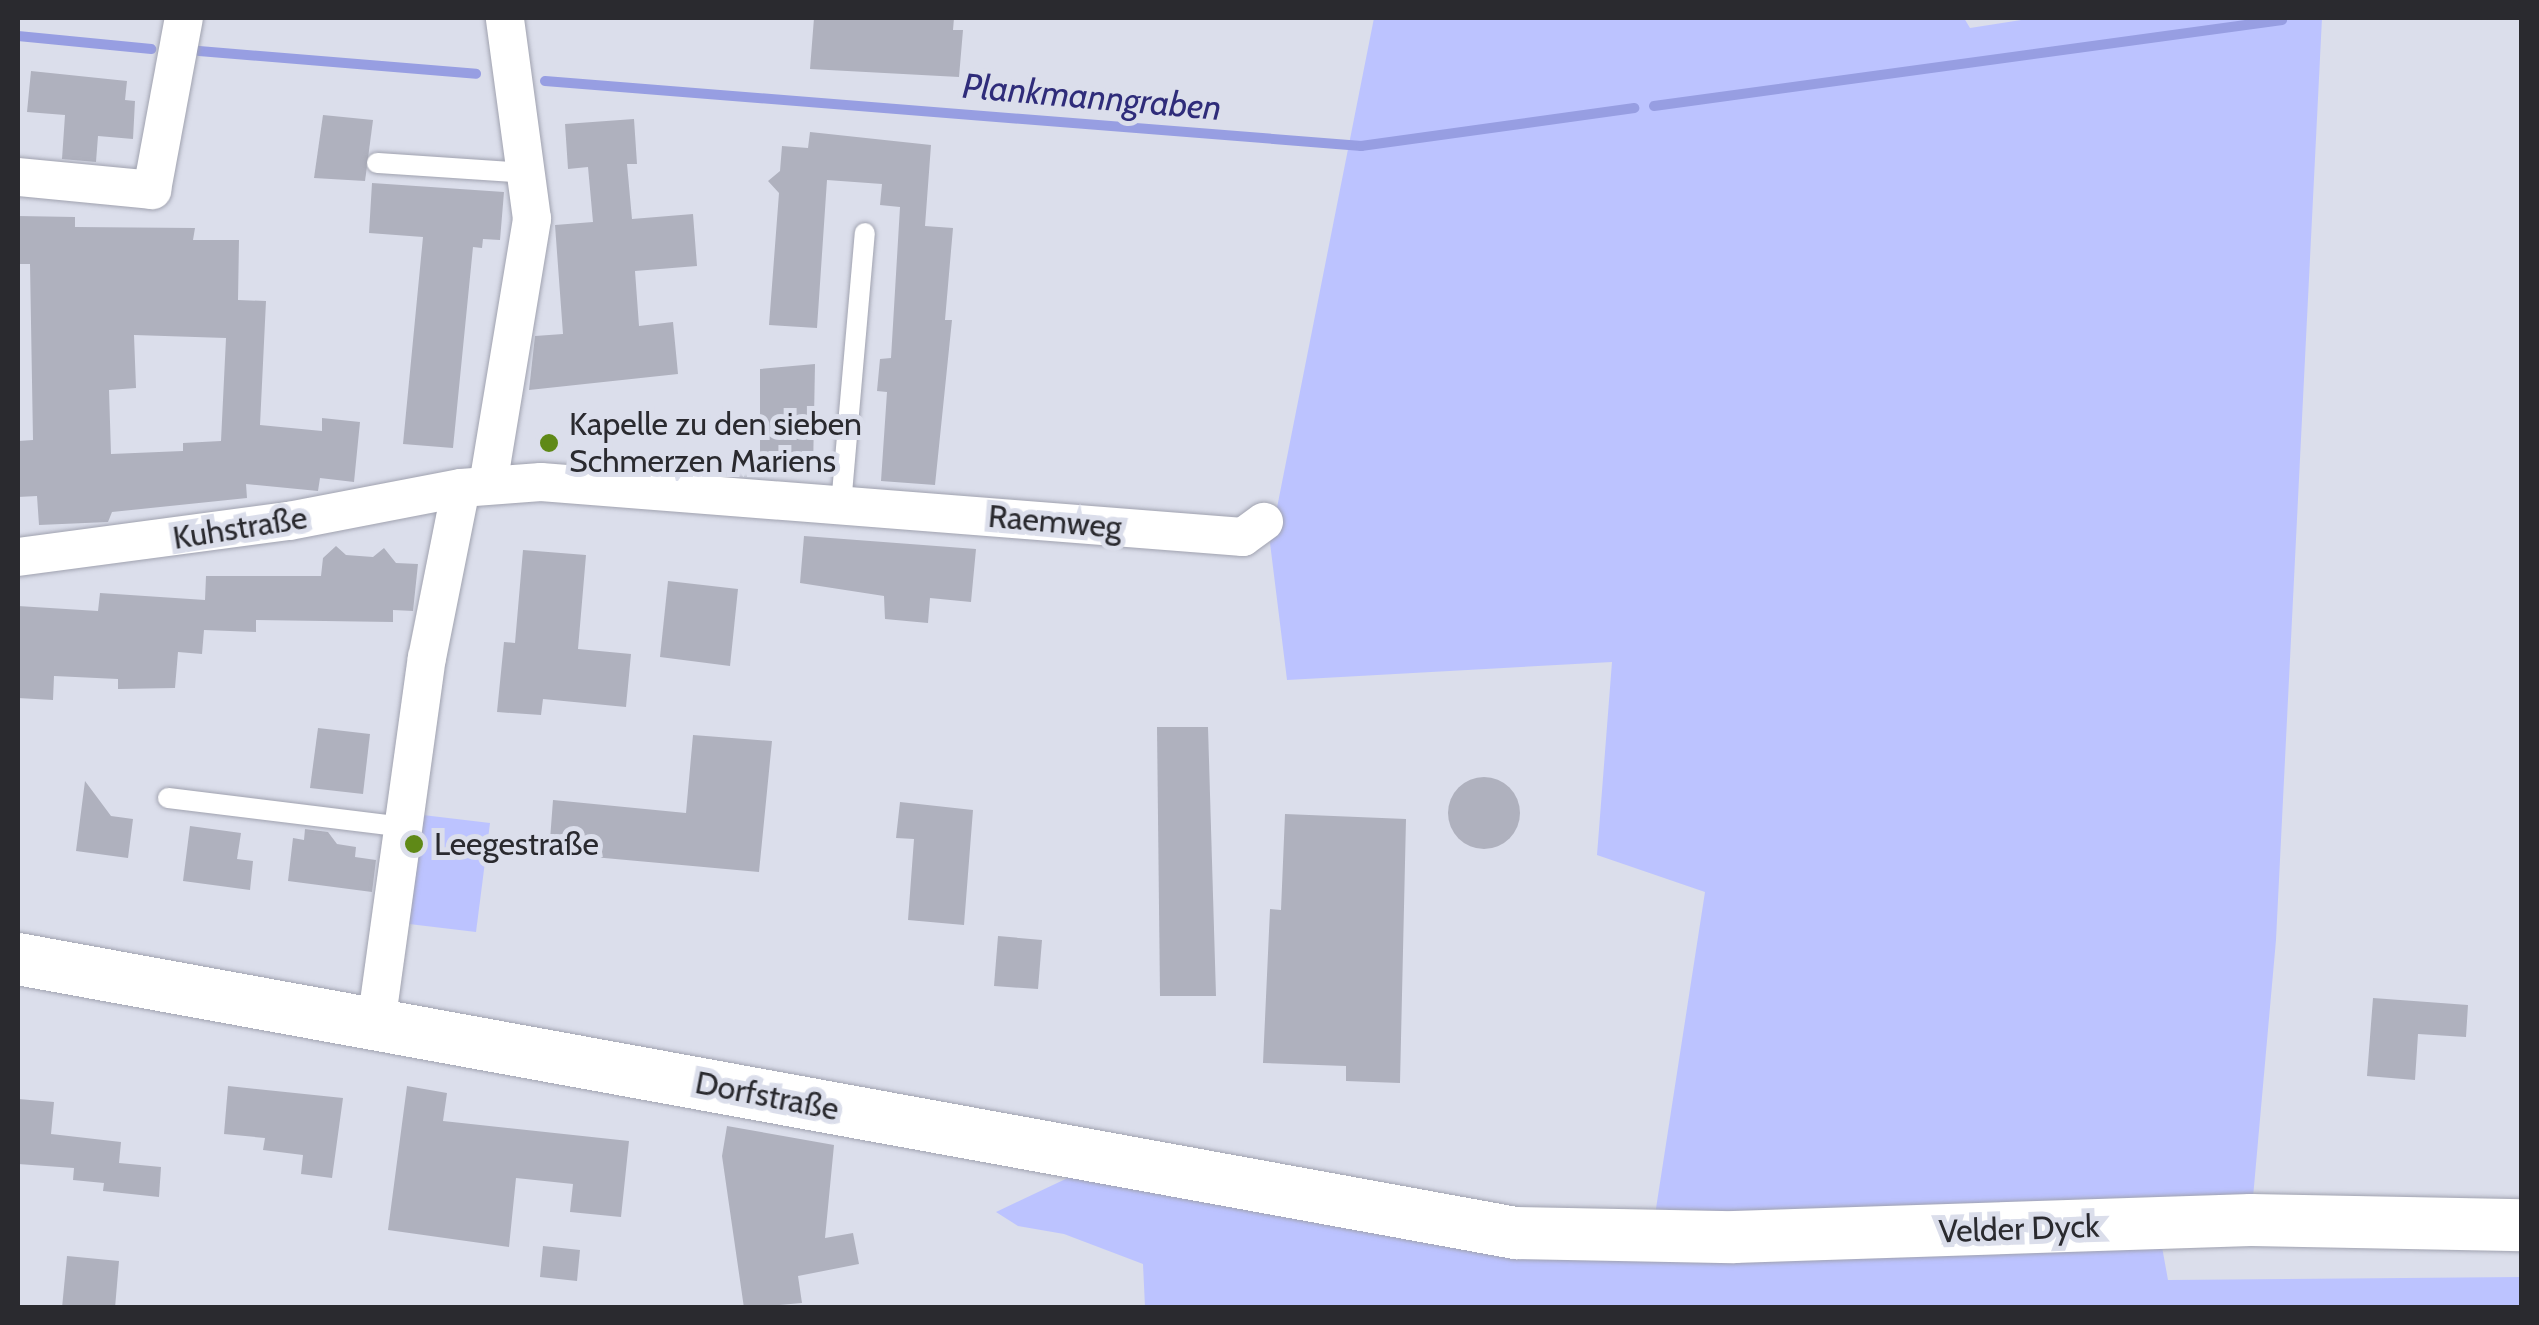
<!DOCTYPE html>
<html>
<head>
<meta charset="utf-8">
<style>
	body { margin:0 }
	#map { position:relative; width:2539px; height:1325px; overflow:hidden; background:#dbdeeb; font-family:Cabin,sans-serif }
	div>[style] { position:absolute }
	.green>* { inset:0; background:#bcc3ff }
	.stream>* { height:10px; margin:-5px; padding:0 5px; transform-origin:5px; border-radius:5px; background:#979ee2 }
	.building>* { inset:0; background:#afb1be }
	.round { border-radius:50% }
	.roads { filter:drop-shadow(0 0 2px #a0a2af) drop-shadow(0 0 2px #a0a2af) }
	.lane>* { height:20px; margin:-10px; padding:0 10px; transform-origin:10px; border-radius:10px; background:#fff }
	.street>* { height:38px; margin:-19px; padding:0 19px; transform-origin:19px; border-radius:19px; background:#fff }
	.secondary>* { height:52px; margin:-26px; padding:0 26px; transform-origin:26px; border-radius:26px; background:#fff }
	.dots>* { width:28px; height:28px; translate:-50% -50%; box-sizing:border-box; border:5px solid #dbdeeb; border-radius:50% }
	span { translate:-50% -50%; white-space:nowrap; text-align:center; line-height:1.15; -webkit-text-stroke:10px #dbdeeb; paint-order:stroke }
	.poi-label { font-size:32px; color:#2a2a2f }
	.left { translate:0 -50%; text-align:left }
	.street-label { font-size:32px; color:#2a2a2f }
	.water-label { font-size:35px; color:#2f2c7a; font-style:italic }
	.frame { position:absolute; inset:0; border:20px solid #2a2a2f; pointer-events:none }
</style>
</head>
<body>
<div id="map">
	<div class="green">
		<div style="clip-path:polygon(1374px 18px,1964px 18px,1970px 28px,2034px 18px,2322px 18px,2276px 940px,2251px 1220px,2157px 1219px,2168px 1280px,2521px 1277px,2521px 1307px,1145px 1307px,1143px 1264px,1064px 1234px,1018px 1226px,996px 1212px,1131px 1148px,1512px 1211px,1655px 1215px,1705px 892px,1597px 855px,1612px 662px,1287px 680px,1270px 543px)"></div>
		<div style="clip-path:polygon(423px 815px,490px 823px,476px 932px,409px 924px)"></div>
	</div>
	<div class="stream">
		<div style="left:18px;top:36px;width:134px;rotate:5.6deg"></div>
		<div style="left:199px;top:51px;width:278px;rotate:4.7deg"></div>
		<div style="left:545px;top:81px;width:819px;rotate:4.55deg"></div>
		<div style="left:1361px;top:146px;width:276px;rotate:-7.9deg"></div>
		<div style="left:1654px;top:106px;width:634px;rotate:-7.8deg"></div>
	</div>
	<div class="building">
		<div style="clip-path:polygon(814px 18px,954px 18px,953px 30px,963px 30px,959px 77px,810px 69px)"></div>
		<div style="clip-path:polygon(31px 71px,127px 81px,125px 100px,135px 101px,133px 139px,98px 136px,96px 162px,62px 159px,65px 115px,27px 112px)"></div>
		<div style="clip-path:polygon(323px 115px,373px 120px,365px 181px,314px 178px)"></div>
		<div style="clip-path:polygon(634px 119px,637px 164px,627px 164px,632px 219px,693px 214px,697px 266px,635px 271px,639px 326px,673px 322px,678px 374px,529px 390px,535px 336px,563px 334px,555px 225px,593px 222px,588px 167px,568px 169px,565px 124px)"></div>
		<div style="clip-path:polygon(810px 132px,931px 145px,925px 226px,953px 228px,945px 320px,952px 320px,935px 485px,881px 481px,887px 392px,877px 391px,880px 359px,891px 358px,900px 207px,880px 205px,882px 184px,827px 180px,817px 328px,769px 325px,779px 193px,768px 181px,780px 171px,782px 146px,808px 148px)"></div>
		<div style="clip-path:polygon(372px 183px,504px 192px,500px 240px,483px 239px,482px 248px,473px 247px,453px 448px,403px 444px,423px 237px,369px 233px)"></div>
		<div style="clip-path:polygon(evenodd,18px 216px,75px 217px,75px 227px,195px 228px,193px 240px,239px 240px,238px 300px,266px 301px,260px 425px,322px 431px,322px 418px,360px 422px,354px 482px,320px 478px,318px 491px,246px 484px,247px 498px,112px 512px,108px 522px,39px 525px,37px 496px,18px 497px,18px 441px,33px 440px,30px 264px,18px 264px,18px 216px,134px 335px,226px 338px,221px 441px,183px 443px,183px 451px,111px 454px,109px 390px,136px 388px,134px 335px)"></div>
		<div style="clip-path:polygon(815px 364px,813px 471px,760px 466px,760px 369px)"></div>
		<div style="clip-path:polygon(804px 536px,976px 549px,971px 602px,930px 598px,928px 623px,885px 619px,884px 596px,800px 583px)"></div>
		<div style="clip-path:polygon(336px 546px,346px 555px,373px 557px,384px 548px,396px 563px,418px 564px,413px 611px,393px 610px,393px 622px,256px 620px,256px 632px,204px 630px,202px 654px,178px 652px,175px 688px,118px 689px,118px 679px,54px 676px,53px 700px,18px 698px,18px 606px,98px 611px,100px 593px,205px 600px,206px 576px,321px 576px,323px 558px)"></div>
		<div style="clip-path:polygon(523px 550px,586px 555px,578px 649px,631px 654px,626px 707px,543px 699px,541px 715px,497px 712px,504px 642px,515px 643px)"></div>
		<div style="clip-path:polygon(668px 581px,738px 589px,730px 666px,660px 657px)"></div>
		<div style="clip-path:polygon(1157px 727px,1208px 727px,1216px 996px,1160px 996px)"></div>
		<div style="clip-path:polygon(318px 728px,370px 734px,363px 794px,310px 788px)"></div>
		<div style="clip-path:polygon(693px 735px,772px 741px,759px 872px,549px 853px,553px 800px,686px 813px)"></div>
		<div class="round" style="left:1448px;top:777px;width:72px;height:72px"></div>
		<div style="clip-path:polygon(85px 781px,111px 816px,133px 819px,128px 858px,76px 851px)"></div>
		<div style="clip-path:polygon(900px 802px,973px 810px,964px 925px,908px 920px,914px 839px,896px 838px)"></div>
		<div style="clip-path:polygon(1285px 814px,1406px 819px,1400px 1083px,1346px 1081px,1346px 1066px,1263px 1063px,1270px 909px,1281px 910px)"></div>
		<div style="clip-path:polygon(190px 826px,241px 833px,237px 859px,253px 861px,250px 890px,183px 881px)"></div>
		<div style="clip-path:polygon(305px 829px,328px 832px,337px 844px,356px 847px,355px 857px,376px 860px,372px 892px,288px 881px,293px 838px,304px 840px)"></div>
		<div style="clip-path:polygon(998px 936px,1042px 940px,1038px 989px,994px 986px)"></div>
		<div style="clip-path:polygon(2373px 998px,2468px 1005px,2466px 1037px,2418px 1034px,2415px 1080px,2367px 1076px)"></div>
		<div style="clip-path:polygon(228px 1086px,343px 1098px,332px 1178px,301px 1174px,303px 1155px,263px 1150px,265px 1138px,224px 1134px)"></div>
		<div style="clip-path:polygon(407px 1086px,447px 1093px,443px 1121px,629px 1141px,621px 1217px,570px 1212px,573px 1184px,516px 1178px,509px 1247px,388px 1230px)"></div>
		<div style="clip-path:polygon(18px 1099px,54px 1102px,51px 1134px,121px 1142px,119px 1163px,161px 1167px,159px 1197px,103px 1191px,104px 1183px,73px 1180px,74px 1168px,18px 1164px)"></div>
		<div style="clip-path:polygon(727px 1126px,834px 1145px,825px 1238px,853px 1233px,859px 1264px,798px 1276px,802px 1303px,744px 1308px,722px 1156px)"></div>
		<div style="clip-path:polygon(543px 1246px,580px 1250px,577px 1281px,540px 1277px)"></div>
		<div style="clip-path:polygon(67px 1256px,119px 1261px,115px 1308px,62px 1308px)"></div>
	</div>
	<div class="roads">
		<div class="lane">
			<div style="left:377px;top:163px;width:150px;rotate:3.8deg"></div>
			<div style="left:841px;top:505px;width:273px;rotate:-85deg"></div>
			<div style="left:168px;top:798px;width:237px;rotate:7deg"></div>
		</div>
		<div class="street">
			<div style="left:18px;top:177px;width:135px;rotate:5.5deg"></div>
			<div style="left:152px;top:190px;width:175px;rotate:-79.5deg"></div>
			<div style="left:488px;top:485px;width:270px;rotate:-80.6deg"></div>
			<div style="left:532px;top:219px;width:203px;rotate:-97.7deg"></div>
			<div style="left:18px;top:557px;width:273px;rotate:-7.6deg"></div>
			<div style="left:289px;top:521px;width:175px;rotate:-10.9deg"></div>
			<div style="left:461px;top:488px;width:80px;rotate:-4.3deg"></div>
			<div style="left:541px;top:482px;width:704px;rotate:4.48deg"></div>
			<div style="left:1243px;top:537px;width:26px;rotate:-36deg"></div>
			<div style="left:376px;top:1024px;width:370px;rotate:-82.1deg"></div>
			<div style="left:427px;top:658px;width:173px;rotate:-78.7deg"></div>
		</div>
		<div class="secondary">
			<div style="left:18px;top:959px;width:1523px;rotate:10.37deg"></div>
			<div style="left:1516px;top:1233px;width:218px;rotate:1.1deg"></div>
			<div style="left:1734px;top:1237px;width:517px;rotate:-1.88deg"></div>
			<div style="left:2251px;top:1220px;width:271px;rotate:1.1deg"></div>
		</div>
	</div>
	<div class="dots">
		<div style="left:549px;top:443px;background:#5f8917"></div>
		<div style="left:414px;top:844px;background:#5f8917"></div>
	</div>
	<div class="poi-label">
		<span class="left" style="left:569px;top:443px">Kapelle zu den sieben<br>Schmerzen Mariens</span>
		<span class="left" style="left:434px;top:844px">Leegestraße</span>
	</div>
	<div class="street-label">
		<span style="left:1055px;top:522px;rotate:5deg">Raemweg</span>
		<span style="left:240px;top:528px;rotate:-9deg">Kuhstraße</span>
		<span style="left:767px;top:1096px;rotate:11deg">Dorfstraße</span>
		<span style="left:2019px;top:1229px;rotate:-2deg">Velder Dyck</span>
	</div>
	<div class="water-label">
		<span style="left:1092px;top:97px;rotate:5deg">Plankmanngraben</span>
	</div>
	<div class="frame"></div>
</div>
</body>
</html>
